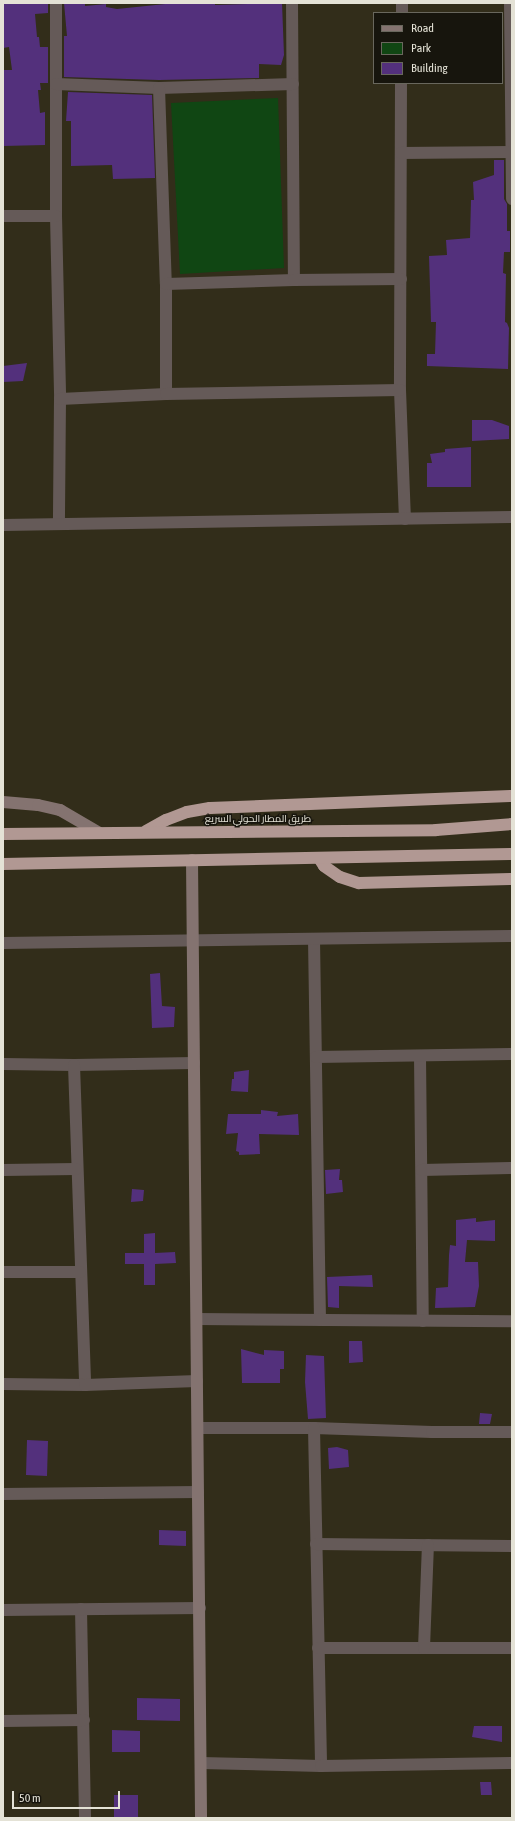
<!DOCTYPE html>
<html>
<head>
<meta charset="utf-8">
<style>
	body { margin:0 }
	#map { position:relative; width:515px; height:1821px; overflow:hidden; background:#322d1a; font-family:"Asap Condensed",Cairo,sans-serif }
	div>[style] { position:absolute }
	.green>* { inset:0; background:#104613 }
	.building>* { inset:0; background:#53307c }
	.street>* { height:12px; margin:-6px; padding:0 6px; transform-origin:6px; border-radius:6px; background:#655a58 }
	.secondary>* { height:12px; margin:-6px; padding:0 6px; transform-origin:6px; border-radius:6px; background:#847370 }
	.highway>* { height:12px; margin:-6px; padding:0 6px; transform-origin:6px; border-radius:6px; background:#b19893 }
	span { translate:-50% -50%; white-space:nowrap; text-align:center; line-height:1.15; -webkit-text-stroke:3px #17150d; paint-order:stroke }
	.street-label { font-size:10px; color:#e4e2d6 }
	.frame { position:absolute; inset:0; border:4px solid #e4e2d6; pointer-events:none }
	.legend { position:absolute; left:373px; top:12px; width:130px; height:72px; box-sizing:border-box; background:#17150d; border:1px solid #69675d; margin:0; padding:5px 7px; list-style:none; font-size:12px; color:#e4e2d6 }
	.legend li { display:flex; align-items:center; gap:8px; height:20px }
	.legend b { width:20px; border:1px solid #69675d }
	.scale { position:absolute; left:12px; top:1791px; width:108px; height:18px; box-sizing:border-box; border:2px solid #e4e2d6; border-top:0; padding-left:5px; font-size:12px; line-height:14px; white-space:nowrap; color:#e4e2d6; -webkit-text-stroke:3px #17150d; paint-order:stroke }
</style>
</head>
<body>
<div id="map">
	<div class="green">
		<div style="clip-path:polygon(278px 98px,284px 268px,180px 274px,171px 103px)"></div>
	</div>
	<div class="building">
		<div style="clip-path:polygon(3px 3px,48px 3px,48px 13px,35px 14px,37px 37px,39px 37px,40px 47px,48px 47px,48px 83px,40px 83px,41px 90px,38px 90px,40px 113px,45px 112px,45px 145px,3px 146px,3px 70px,12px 70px,9px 47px,3px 48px)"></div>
		<div style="clip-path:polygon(64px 3px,85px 4px,85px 6px,106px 4px,106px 7px,117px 9px,175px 3px,215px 3px,215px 5px,282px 3px,284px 55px,281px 65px,259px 64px,259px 78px,159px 80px,64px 77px,64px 36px,67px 36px)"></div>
		<div style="clip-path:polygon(68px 92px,152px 95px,155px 178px,113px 179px,112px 165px,71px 166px,71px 121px,66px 121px)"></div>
		<div style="clip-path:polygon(494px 160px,504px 160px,504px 199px,507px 204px,507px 231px,510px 231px,510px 252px,504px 252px,503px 273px,506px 274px,505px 322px,507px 323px,509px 328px,508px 369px,427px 366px,427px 354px,435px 354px,436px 322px,431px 322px,429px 256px,447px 255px,446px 240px,470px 238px,471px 200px,474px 200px,473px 182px,494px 175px)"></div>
		<div style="clip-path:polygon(27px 363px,23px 381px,3px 382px,3px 366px)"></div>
		<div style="clip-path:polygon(472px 420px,492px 420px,509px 426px,509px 439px,472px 441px)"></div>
		<div style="clip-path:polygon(471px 447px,471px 487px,427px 487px,427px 463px,432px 463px,430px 454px,445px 452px,445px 449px)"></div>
		<div style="clip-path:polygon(160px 973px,162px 1006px,175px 1007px,174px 1027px,152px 1028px,150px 974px)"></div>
		<div style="clip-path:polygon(249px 1070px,248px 1092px,231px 1091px,232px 1079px,234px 1079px,234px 1072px)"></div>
		<div style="clip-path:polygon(261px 1110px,278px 1112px,277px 1116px,298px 1114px,299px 1135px,259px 1134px,260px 1154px,239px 1155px,239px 1152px,236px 1151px,238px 1133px,226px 1134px,228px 1114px,261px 1114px)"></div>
		<div style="clip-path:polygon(340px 1169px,339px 1180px,342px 1180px,343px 1192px,326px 1194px,325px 1170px)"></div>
		<div style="clip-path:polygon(132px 1189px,144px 1190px,143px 1201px,131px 1202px)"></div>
		<div style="clip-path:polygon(476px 1218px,476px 1222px,495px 1220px,495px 1241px,467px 1240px,465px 1262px,478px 1262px,479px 1286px,475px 1307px,435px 1308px,436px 1288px,448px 1287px,449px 1255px,450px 1245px,456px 1246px,456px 1220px)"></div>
		<div style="clip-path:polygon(155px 1233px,155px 1253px,175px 1252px,176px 1263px,155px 1264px,155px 1285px,144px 1285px,144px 1264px,125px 1264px,125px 1253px,144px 1253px,144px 1234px)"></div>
		<div style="clip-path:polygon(372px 1275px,373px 1287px,339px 1286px,339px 1308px,328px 1307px,327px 1277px)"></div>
		<div style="clip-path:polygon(349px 1341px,362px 1341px,363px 1362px,349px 1363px)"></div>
		<div style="clip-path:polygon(241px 1349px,264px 1355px,264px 1350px,284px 1351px,284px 1369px,280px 1369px,280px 1383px,242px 1383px)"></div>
		<div style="clip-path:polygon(306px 1355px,324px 1356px,326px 1418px,308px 1419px,305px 1382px)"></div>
		<div style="clip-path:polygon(480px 1413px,492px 1414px,490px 1424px,479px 1424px)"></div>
		<div style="clip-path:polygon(27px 1440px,48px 1441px,47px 1476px,26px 1475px)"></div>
		<div style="clip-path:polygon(337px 1447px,348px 1450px,349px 1467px,329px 1469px,328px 1448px)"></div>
		<div style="clip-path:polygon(159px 1530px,186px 1531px,186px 1546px,159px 1545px)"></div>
		<div style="clip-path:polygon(137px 1698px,180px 1699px,180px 1721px,137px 1720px)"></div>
		<div style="clip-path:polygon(474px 1726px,502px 1726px,502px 1742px,472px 1737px)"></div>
		<div style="clip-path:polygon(112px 1730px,140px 1731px,140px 1752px,112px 1752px)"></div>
		<div style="clip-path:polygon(480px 1782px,491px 1782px,492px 1795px,481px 1795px)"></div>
		<div style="clip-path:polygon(114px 1795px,138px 1795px,138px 1818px,114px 1817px)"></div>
	</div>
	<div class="street">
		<div style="left:56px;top:3px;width:213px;rotate:90deg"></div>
		<div style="left:56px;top:216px;width:183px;rotate:88.7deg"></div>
		<div style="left:60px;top:399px;width:125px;rotate:90.5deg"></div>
		<div style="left:292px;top:3px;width:277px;rotate:89.6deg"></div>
		<div style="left:510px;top:3px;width:196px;rotate:89.4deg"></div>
		<div style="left:402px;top:13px;width:10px;rotate:-90deg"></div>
		<div style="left:401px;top:83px;width:307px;rotate:90.2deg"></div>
		<div style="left:400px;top:390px;width:129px;rotate:87.8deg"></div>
		<div style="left:56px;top:84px;width:103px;rotate:2.2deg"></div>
		<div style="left:159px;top:88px;width:134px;rotate:-1.7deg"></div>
		<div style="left:159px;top:88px;width:196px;rotate:88deg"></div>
		<div style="left:166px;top:284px;width:110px;rotate:90deg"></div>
		<div style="left:401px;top:153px;width:110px;rotate:-0.5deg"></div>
		<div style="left:3px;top:216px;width:53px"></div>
		<div style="left:166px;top:284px;width:128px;rotate:-1.8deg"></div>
		<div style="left:294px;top:280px;width:107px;rotate:-0.5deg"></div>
		<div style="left:60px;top:399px;width:106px;rotate:-2.7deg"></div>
		<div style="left:166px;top:394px;width:234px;rotate:-1deg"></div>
		<div style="left:3px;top:525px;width:509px;rotate:-0.9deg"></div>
		<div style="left:314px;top:939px;width:381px;rotate:89.1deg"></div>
		<div style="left:3px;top:943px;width:509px;rotate:-0.79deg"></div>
		<div style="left:420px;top:1056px;width:265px;rotate:89.4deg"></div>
		<div style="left:316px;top:1057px;width:196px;rotate:-0.9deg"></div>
		<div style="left:3px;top:1064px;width:71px;rotate:0.8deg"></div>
		<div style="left:74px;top:1065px;width:120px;rotate:-1deg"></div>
		<div style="left:74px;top:1065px;width:320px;rotate:88deg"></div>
		<div style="left:3px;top:1170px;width:73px;rotate:-0.8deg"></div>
		<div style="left:422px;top:1170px;width:90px;rotate:-1.3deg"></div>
		<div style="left:3px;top:1272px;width:77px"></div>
		<div style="left:197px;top:1319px;width:315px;rotate:0.4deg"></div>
		<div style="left:3px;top:1384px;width:82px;rotate:0.7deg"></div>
		<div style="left:85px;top:1385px;width:112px;rotate:-2deg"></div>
		<div style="left:198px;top:1428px;width:116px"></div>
		<div style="left:314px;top:1428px;width:118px;rotate:1.9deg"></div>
		<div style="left:432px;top:1432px;width:80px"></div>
		<div style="left:314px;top:1428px;width:338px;rotate:88.8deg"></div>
		<div style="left:3px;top:1494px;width:195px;rotate:-0.6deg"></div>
		<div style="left:316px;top:1544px;width:196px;rotate:0.6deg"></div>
		<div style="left:81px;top:1609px;width:209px;rotate:88.9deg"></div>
		<div style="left:3px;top:1610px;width:197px;rotate:-0.6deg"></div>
		<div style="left:318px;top:1648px;width:194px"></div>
		<div style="left:424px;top:1648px;width:103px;rotate:-87.8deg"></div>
		<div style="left:3px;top:1721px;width:81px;rotate:-0.7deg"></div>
		<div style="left:201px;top:1763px;width:120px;rotate:1.4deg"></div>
		<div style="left:321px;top:1766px;width:191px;rotate:-0.9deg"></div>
	</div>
	<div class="secondary">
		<div style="left:3px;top:802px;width:35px;rotate:5deg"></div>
		<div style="left:38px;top:805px;width:23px;rotate:13deg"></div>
		<div style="left:60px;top:810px;width:44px;rotate:30.1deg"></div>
		<div style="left:192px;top:860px;width:958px;rotate:89.46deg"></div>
	</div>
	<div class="highway">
		<div style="left:146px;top:831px;width:23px;rotate:-29deg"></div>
		<div style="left:166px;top:820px;width:22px;rotate:-21deg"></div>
		<div style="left:187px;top:812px;width:23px;rotate:-10deg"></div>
		<div style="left:210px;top:808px;width:302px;rotate:-2.3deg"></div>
		<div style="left:3px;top:834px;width:433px;rotate:-0.5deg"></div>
		<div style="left:436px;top:830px;width:76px;rotate:-4.5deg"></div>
		<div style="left:319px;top:858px;width:9px;rotate:58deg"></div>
		<div style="left:324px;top:866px;width:19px;rotate:35deg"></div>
		<div style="left:340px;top:877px;width:20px;rotate:18deg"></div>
		<div style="left:359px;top:883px;width:153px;rotate:-1.5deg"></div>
		<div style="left:3px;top:864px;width:509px;rotate:-1.13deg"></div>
	</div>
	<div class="street-label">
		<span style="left:258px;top:819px">طريق المطار الحولي السريع</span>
	</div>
	<div class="frame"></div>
	<ul class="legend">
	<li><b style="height:5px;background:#847370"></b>Road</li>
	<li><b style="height:11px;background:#104613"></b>Park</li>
	<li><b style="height:11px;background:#53307c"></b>Building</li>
	</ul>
	<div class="scale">50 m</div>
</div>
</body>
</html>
